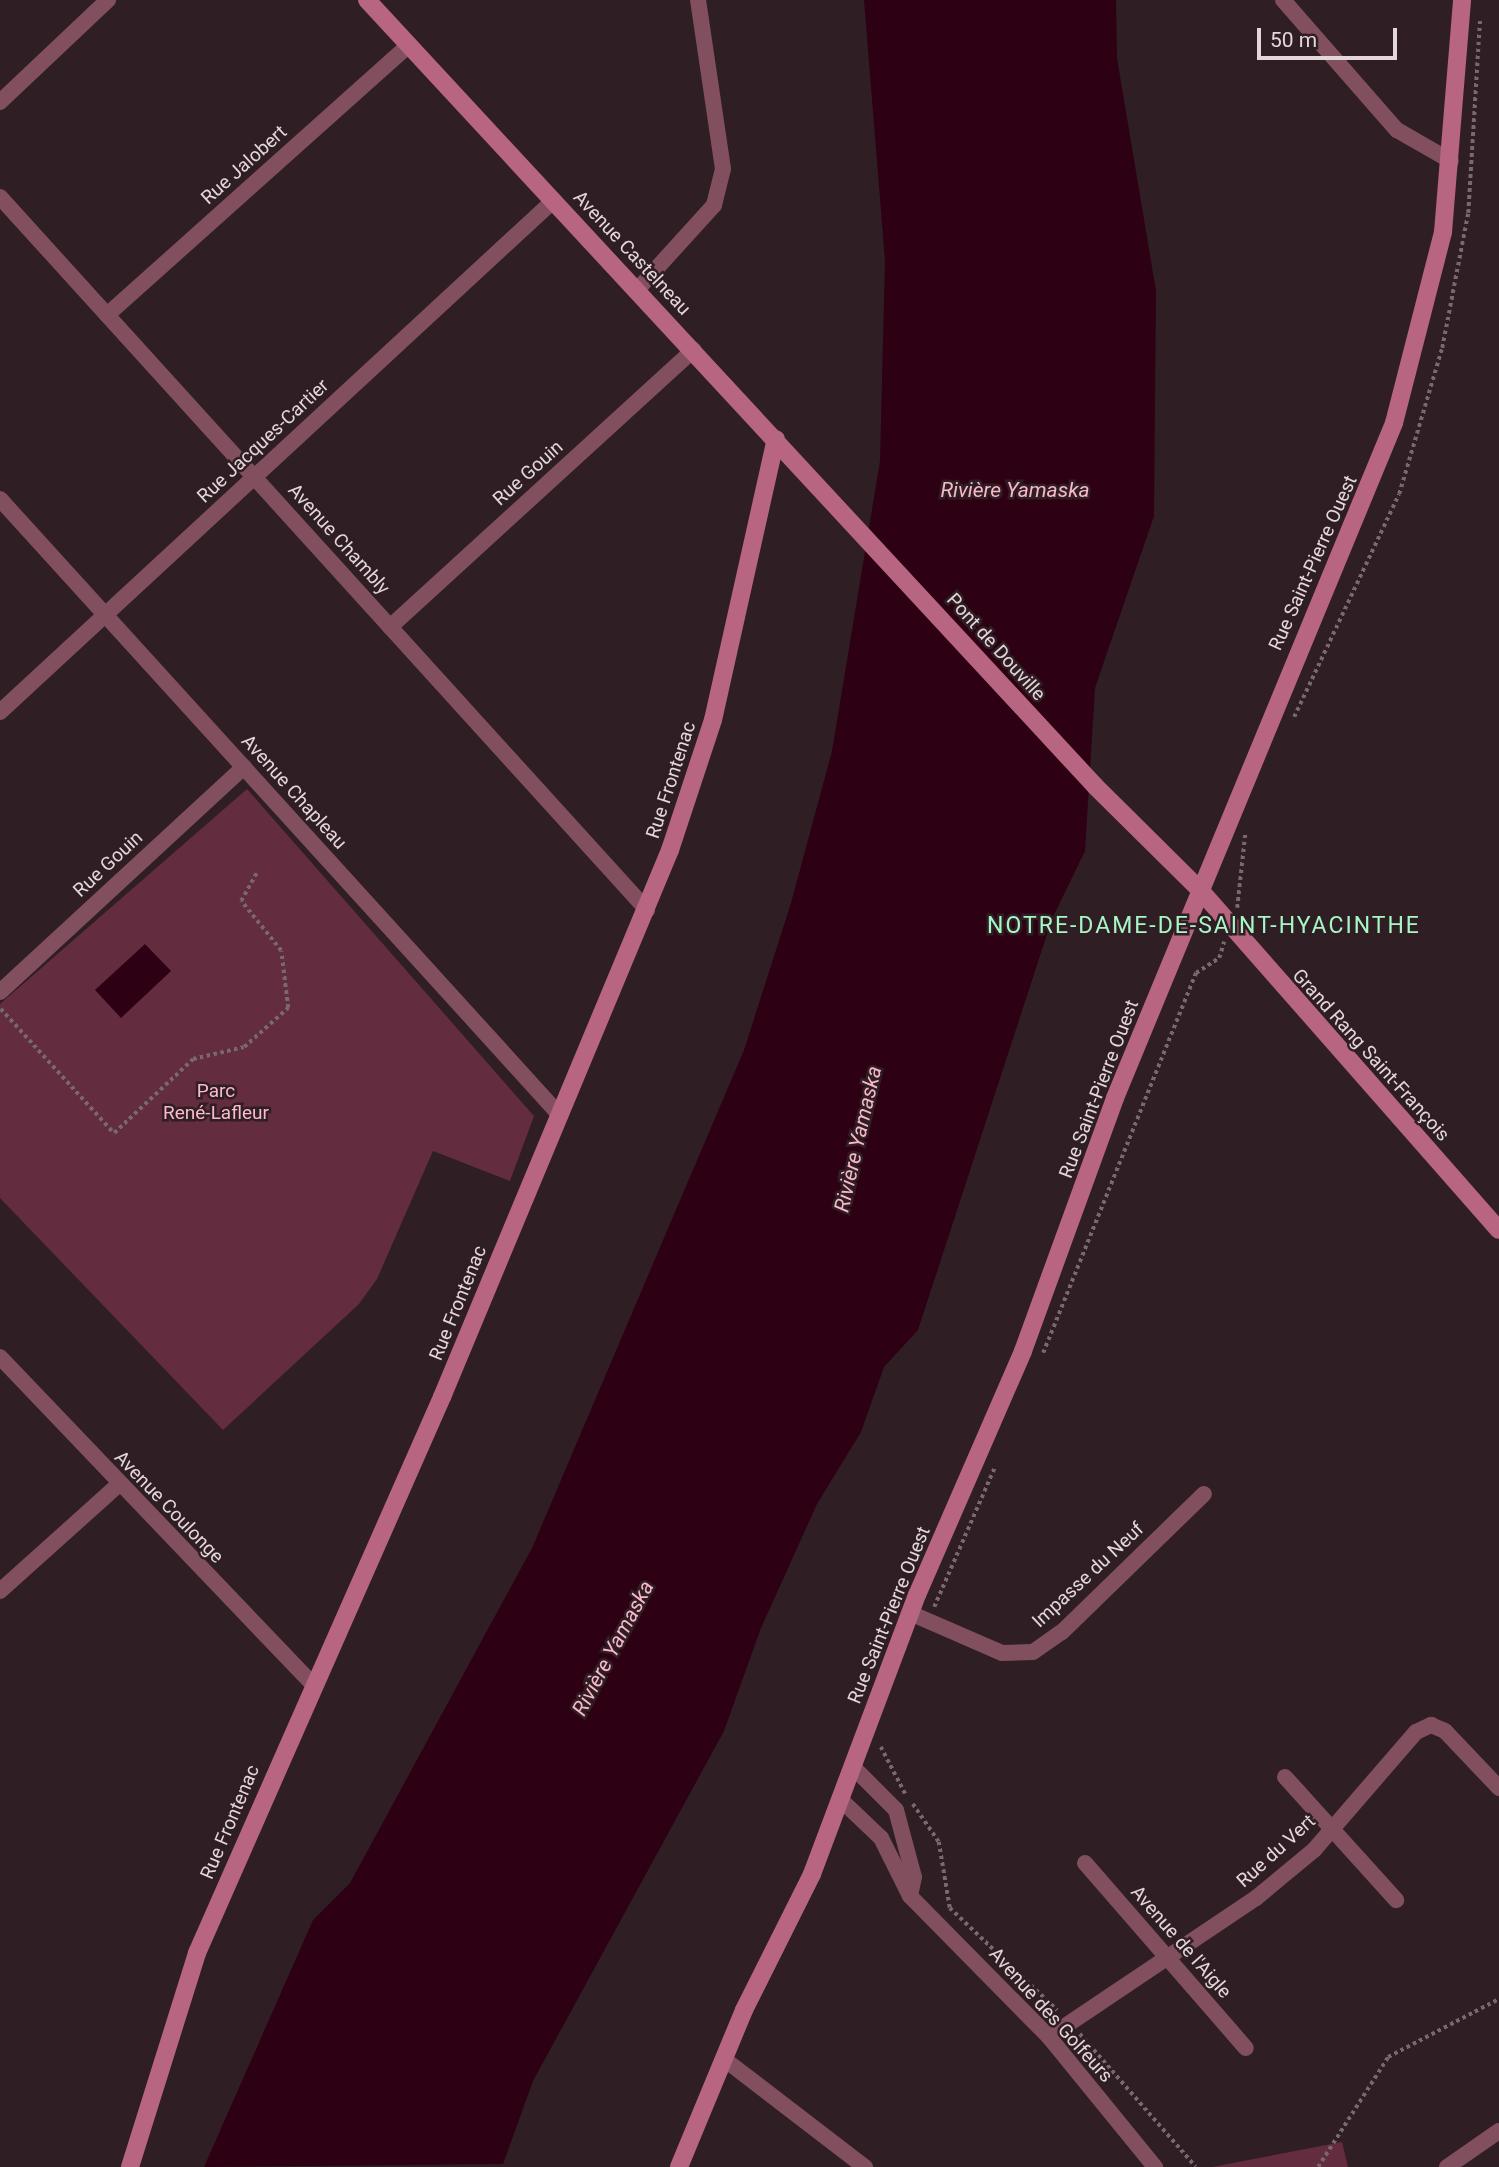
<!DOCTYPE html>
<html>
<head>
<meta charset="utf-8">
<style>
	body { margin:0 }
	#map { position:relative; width:1499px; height:2167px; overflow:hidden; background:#2f1e23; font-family:Roboto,sans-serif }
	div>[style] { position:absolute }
	.green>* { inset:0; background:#642c3f }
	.water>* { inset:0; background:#2e0014 }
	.path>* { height:3.5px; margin-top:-1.75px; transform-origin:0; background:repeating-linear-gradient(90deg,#78696d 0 3.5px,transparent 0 7px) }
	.street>* { height:16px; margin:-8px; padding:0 8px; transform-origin:8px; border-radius:8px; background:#824f5f }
	.secondary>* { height:18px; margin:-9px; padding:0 9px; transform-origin:9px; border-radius:9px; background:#b76580 }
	span { translate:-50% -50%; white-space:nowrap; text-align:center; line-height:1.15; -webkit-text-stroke:5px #2f1e23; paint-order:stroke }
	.street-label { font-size:19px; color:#e3d7da }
	.park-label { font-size:19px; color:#fabacc }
	.water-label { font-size:21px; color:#f8b8ca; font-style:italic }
	.quarter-label { font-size:23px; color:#a8f5c6; letter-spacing:2px }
	.scale { position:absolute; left:1257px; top:28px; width:140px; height:32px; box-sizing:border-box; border:4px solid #e3d7da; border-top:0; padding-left:9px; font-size:21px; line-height:24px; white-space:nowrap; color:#e3d7da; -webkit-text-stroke:5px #2f1e23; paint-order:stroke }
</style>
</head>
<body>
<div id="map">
	<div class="green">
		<div style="clip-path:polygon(247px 789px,534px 1116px,510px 1181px,433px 1151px,377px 1279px,359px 1304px,223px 1430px,0 1198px,0 1004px)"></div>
		<div style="clip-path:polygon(1342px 2142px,1348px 2167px,1212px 2167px)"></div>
	</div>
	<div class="water">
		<div style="clip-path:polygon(864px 0,1116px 0,1117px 58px,1156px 291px,1154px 516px,1095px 688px,1085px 851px,1052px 919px,918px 1330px,884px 1367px,861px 1432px,817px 1504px,761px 1628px,724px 1731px,533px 2081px,503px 2164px,204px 2167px,313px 1920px,350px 1883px,532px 1548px,744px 1050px,791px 903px,832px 751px,880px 461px,885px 261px)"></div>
		<div style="clip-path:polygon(145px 944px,171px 971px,121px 1018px,95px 990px)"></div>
	</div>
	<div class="path">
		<div style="left:1294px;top:717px;width:246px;rotate:-64.8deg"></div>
		<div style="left:1399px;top:494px;width:152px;rotate:-73.6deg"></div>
		<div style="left:1442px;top:348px;width:137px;rotate:-79.1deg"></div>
		<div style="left:1468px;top:213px;width:194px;rotate:-86.5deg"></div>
		<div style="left:1237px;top:908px;width:74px;rotate:-83.8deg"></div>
		<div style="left:1px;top:1009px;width:168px;rotate:47.7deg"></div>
		<div style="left:114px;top:1133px;width:108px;rotate:-43.1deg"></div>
		<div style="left:193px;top:1059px;width:52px;rotate:-13.2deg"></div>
		<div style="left:244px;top:1047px;width:59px;rotate:-41.6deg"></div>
		<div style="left:288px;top:1008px;width:57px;rotate:-97deg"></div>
		<div style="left:281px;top:951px;width:64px;rotate:-128.7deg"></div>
		<div style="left:241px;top:901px;width:33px;rotate:-61deg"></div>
		<div style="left:1043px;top:1353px;width:410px;rotate:-68.1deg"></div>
		<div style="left:1196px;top:973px;width:27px;rotate:-33deg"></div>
		<div style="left:1219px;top:958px;width:17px;rotate:-73deg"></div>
		<div style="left:934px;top:1607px;width:153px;rotate:-66.5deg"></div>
		<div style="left:881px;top:1747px;width:54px;rotate:62.5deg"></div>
		<div style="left:913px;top:1804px;width:46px;rotate:55.6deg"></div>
		<div style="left:939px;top:1842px;width:67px;rotate:80.5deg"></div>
		<div style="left:950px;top:1908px;width:148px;rotate:43.6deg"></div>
		<div style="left:1080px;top:2034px;width:176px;rotate:48.9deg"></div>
		<div style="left:1318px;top:2167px;width:130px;rotate:-57.5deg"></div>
		<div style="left:1388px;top:2057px;width:125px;rotate:-27.6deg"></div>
	</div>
	<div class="street">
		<div style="left:1283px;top:0;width:173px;rotate:48.8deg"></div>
		<div style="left:1397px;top:130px;width:62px;rotate:29.9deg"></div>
		<div style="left:0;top:102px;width:149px;rotate:-43.4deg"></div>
		<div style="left:0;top:197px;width:963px;rotate:47.78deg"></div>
		<div style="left:637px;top:290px;width:115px;rotate:-47.8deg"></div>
		<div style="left:714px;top:205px;width:37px;rotate:-76deg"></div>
		<div style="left:723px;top:169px;width:171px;rotate:-98.4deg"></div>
		<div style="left:107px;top:315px;width:405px;rotate:-41.8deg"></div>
		<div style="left:0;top:499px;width:830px;rotate:47.74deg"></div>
		<div style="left:390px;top:627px;width:411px;rotate:-42.4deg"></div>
		<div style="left:0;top:712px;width:754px;rotate:-42.74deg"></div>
		<div style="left:0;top:992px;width:332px;rotate:-42.7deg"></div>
		<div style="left:0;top:1357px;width:451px;rotate:46.3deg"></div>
		<div style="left:0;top:1591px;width:159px;rotate:-41.9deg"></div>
		<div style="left:910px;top:1613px;width:100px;rotate:23.5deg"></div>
		<div style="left:1002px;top:1653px;width:31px;rotate:-2deg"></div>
		<div style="left:1033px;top:1652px;width:35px;rotate:-35deg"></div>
		<div style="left:1062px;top:1632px;width:198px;rotate:-44.2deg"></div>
		<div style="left:852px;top:1766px;width:62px;rotate:45deg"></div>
		<div style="left:896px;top:1810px;width:69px;rotate:75deg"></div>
		<div style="left:914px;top:1877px;width:19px;rotate:102deg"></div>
		<div style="left:1285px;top:1777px;width:166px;rotate:47.9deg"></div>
		<div style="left:840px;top:1799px;width:57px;rotate:43.6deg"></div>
		<div style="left:881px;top:1838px;width:65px;rotate:63.4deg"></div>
		<div style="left:910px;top:1896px;width:198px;rotate:45.4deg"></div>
		<div style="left:1049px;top:2037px;width:168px;rotate:50.8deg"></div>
		<div style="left:1085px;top:1863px;width:245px;rotate:49deg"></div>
		<div style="left:1049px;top:2037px;width:249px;rotate:-33.9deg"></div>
		<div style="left:1256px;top:1898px;width:75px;rotate:-39.6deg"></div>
		<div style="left:1314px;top:1850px;width:156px;rotate:-49.2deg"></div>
		<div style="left:1416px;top:1732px;width:17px;rotate:-25deg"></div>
		<div style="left:1431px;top:1725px;width:15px;rotate:23deg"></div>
		<div style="left:1445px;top:1731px;width:79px;rotate:46.5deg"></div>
		<div style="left:724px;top:2059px;width:178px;rotate:37.5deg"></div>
		<div style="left:1447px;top:2167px;width:63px;rotate:-34.7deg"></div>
	</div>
	<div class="secondary">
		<div style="left:367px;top:0;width:1071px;rotate:47.19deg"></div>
		<div style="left:1095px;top:786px;width:149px;rotate:44.7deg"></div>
		<div style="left:1201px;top:891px;width:451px;rotate:48.7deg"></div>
		<div style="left:130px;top:2167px;width:224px;rotate:-72.6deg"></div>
		<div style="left:197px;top:1953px;width:608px;rotate:-66.22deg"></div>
		<div style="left:442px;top:1397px;width:593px;rotate:-67.37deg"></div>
		<div style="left:670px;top:850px;width:137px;rotate:-71.7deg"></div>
		<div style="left:713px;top:720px;width:288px;rotate:-77.4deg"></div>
		<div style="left:679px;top:2167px;width:170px;rotate:-67.5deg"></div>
		<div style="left:744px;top:2010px;width:152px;rotate:-63.4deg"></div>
		<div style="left:812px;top:1874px;width:298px;rotate:-69.4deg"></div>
		<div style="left:917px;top:1595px;width:266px;rotate:-66.5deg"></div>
		<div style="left:1023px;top:1351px;width:269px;rotate:-70deg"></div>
		<div style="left:1115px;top:1098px;width:730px;rotate:-67.54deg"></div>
		<div style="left:1394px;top:423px;width:197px;rotate:-75.6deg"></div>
		<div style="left:1443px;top:232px;width:233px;rotate:-85.3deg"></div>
	</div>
	<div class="street-label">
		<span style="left:244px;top:165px;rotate:-42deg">Rue Jalobert</span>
		<span style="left:632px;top:253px;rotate:47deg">Avenue Castelneau</span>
		<span style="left:263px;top:441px;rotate:-43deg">Rue Jacques-Cartier</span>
		<span style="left:528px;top:473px;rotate:-42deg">Rue Gouin</span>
		<span style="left:339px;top:539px;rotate:48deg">Avenue Chambly</span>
		<span style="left:1313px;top:563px;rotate:-66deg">Rue Saint-Pierre Ouest</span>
		<span style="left:996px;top:647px;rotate:48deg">Pont de Douville</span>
		<span style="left:671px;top:780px;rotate:-72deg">Rue Frontenac</span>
		<span style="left:294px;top:792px;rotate:48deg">Avenue Chapleau</span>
		<span style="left:108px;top:864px;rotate:-43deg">Rue Gouin</span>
		<span style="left:1371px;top:1055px;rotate:48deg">Grand Rang Saint-François</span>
		<span style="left:1099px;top:1089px;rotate:-69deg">Rue Saint-Pierre Ouest</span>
		<span style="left:458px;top:1303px;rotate:-68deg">Rue Frontenac</span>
		<span style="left:169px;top:1507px;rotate:46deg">Avenue Coulonge</span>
		<span style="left:1088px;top:1575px;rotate:-43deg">Impasse du Neuf</span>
		<span style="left:889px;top:1615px;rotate:-68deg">Rue Saint-Pierre Ouest</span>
		<span style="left:230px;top:1822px;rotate:-67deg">Rue Frontenac</span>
		<span style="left:1276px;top:1851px;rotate:-42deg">Rue du Vert</span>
		<span style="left:1181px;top:1942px;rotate:49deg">Avenue de l'Aigle</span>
		<span style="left:1051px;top:2015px;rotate:48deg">Avenue des Golfeurs</span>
	</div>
	<div class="park-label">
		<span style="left:216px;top:1102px">Parc<br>René-Lafleur</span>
	</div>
	<div class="water-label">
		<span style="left:1015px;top:490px">Rivière Yamaska</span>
		<span style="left:858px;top:1139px;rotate:-77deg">Rivière Yamaska</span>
		<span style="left:613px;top:1648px;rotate:-62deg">Rivière Yamaska</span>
	</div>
	<div class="quarter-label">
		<span style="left:1204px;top:926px">NOTRE-DAME-DE-SAINT-HYACINTHE</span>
	</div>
	<div class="scale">50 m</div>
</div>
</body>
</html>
